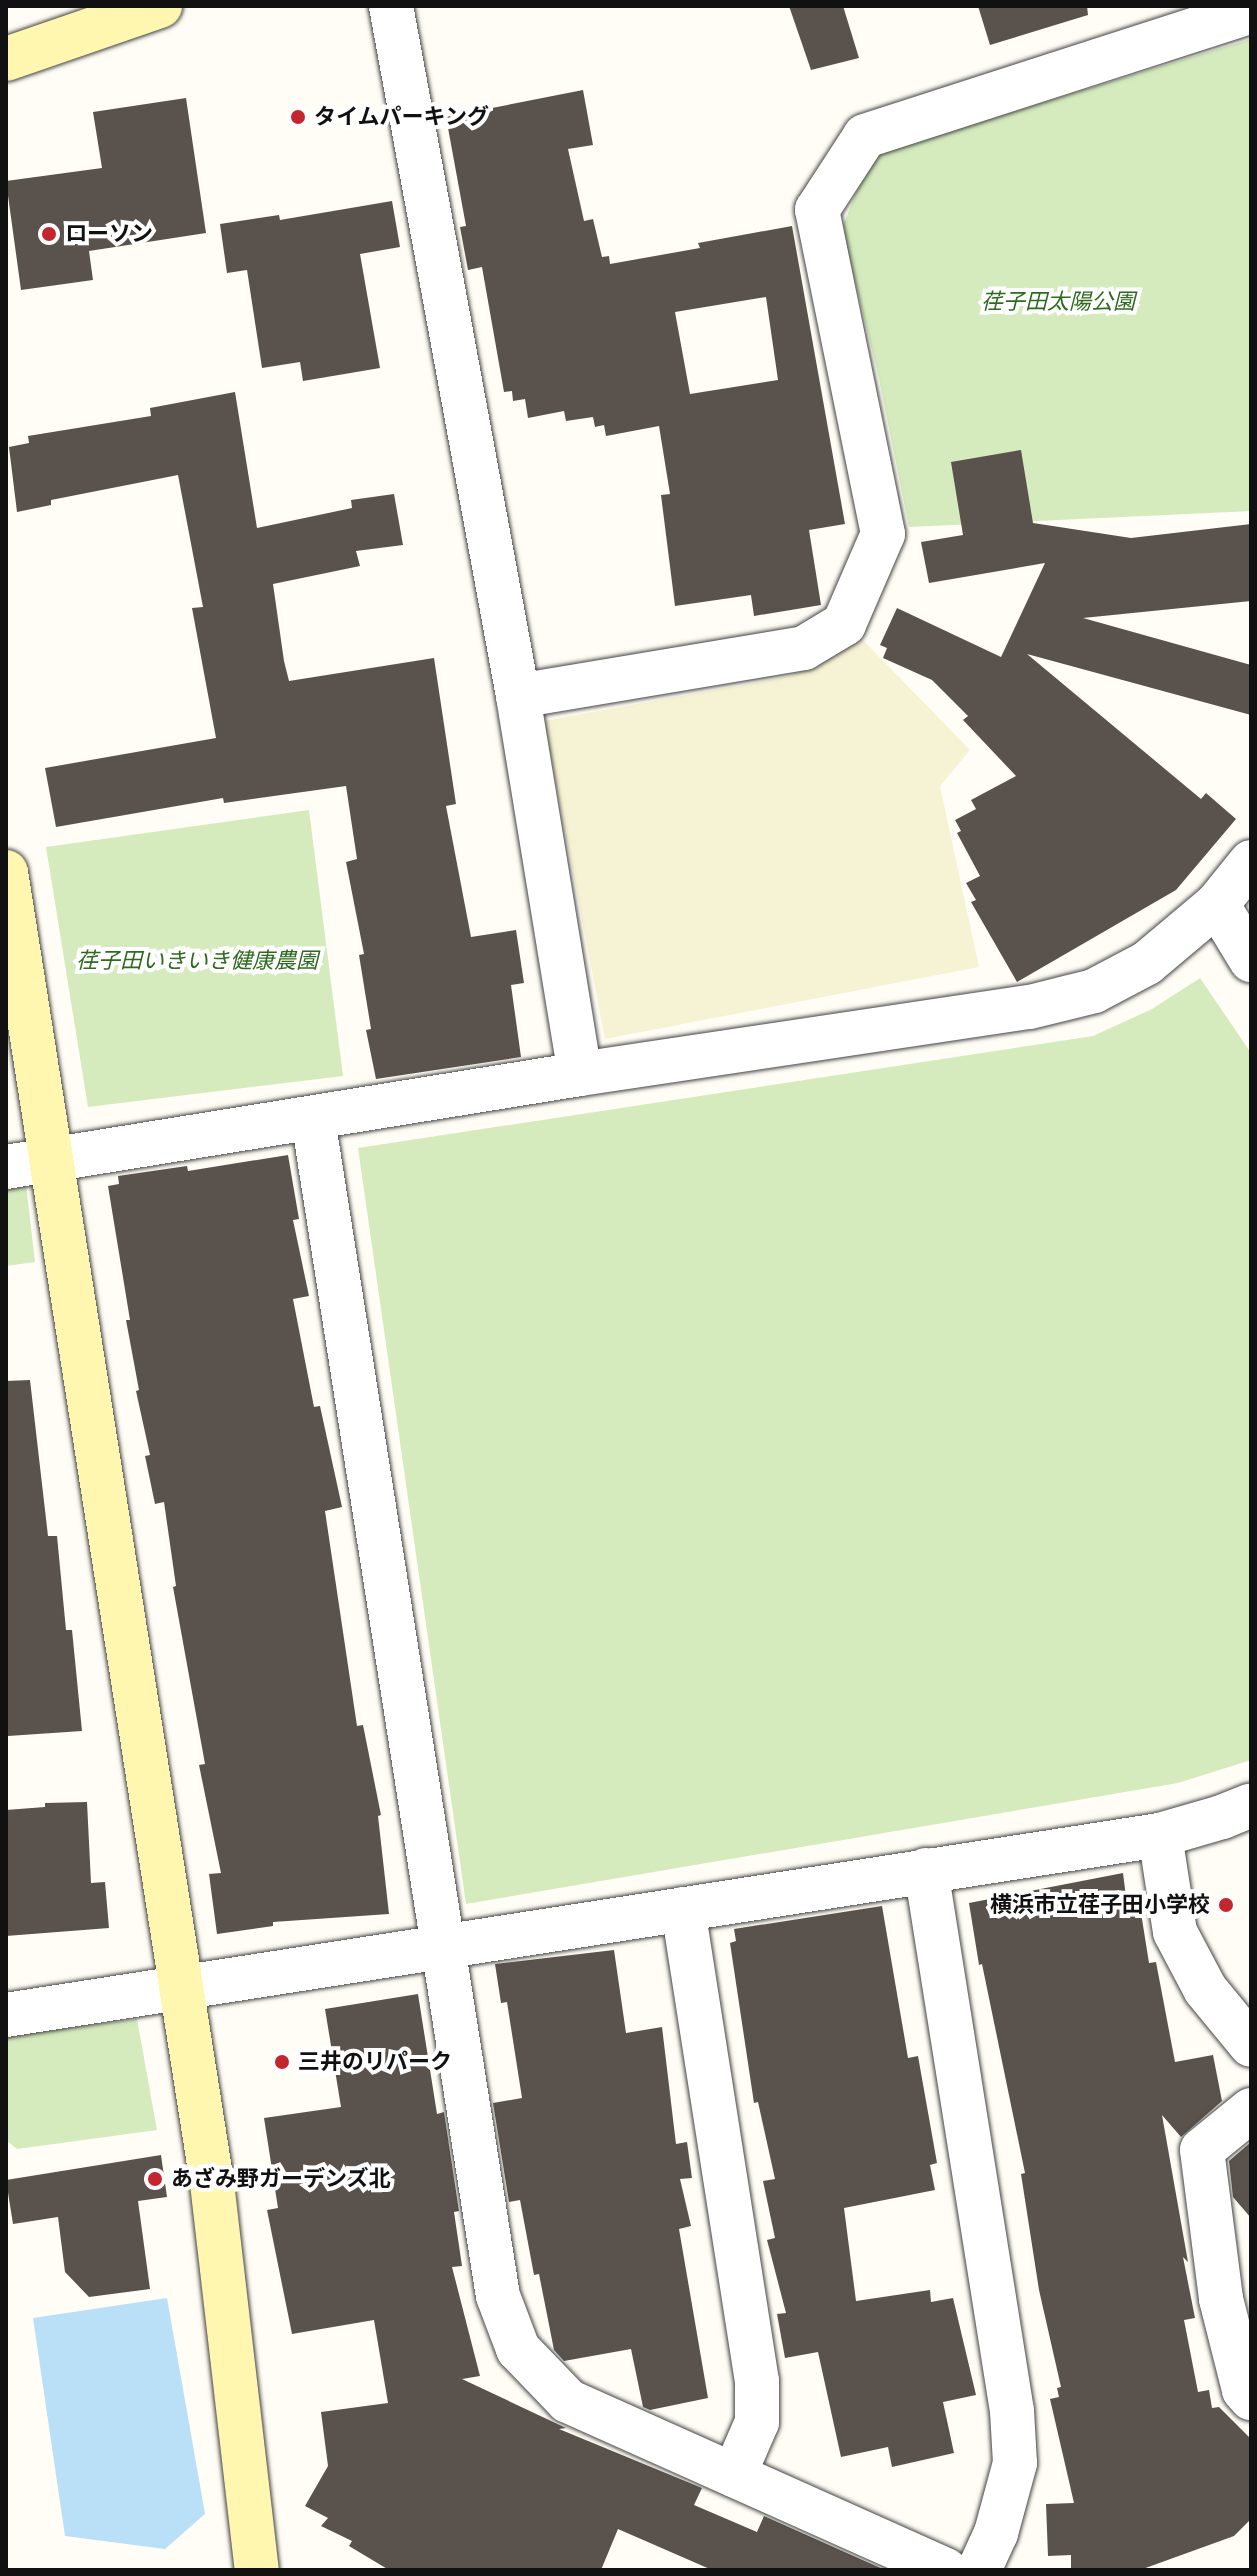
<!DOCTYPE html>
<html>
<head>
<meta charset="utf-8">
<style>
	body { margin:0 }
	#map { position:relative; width:1257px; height:2576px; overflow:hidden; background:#fffdf5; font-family:"Source Serif 4","Noto Sans JP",serif }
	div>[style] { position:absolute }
	.farmland>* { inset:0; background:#f6f3d4 }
	.green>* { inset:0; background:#d5ebbd }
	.water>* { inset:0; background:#b9e0f7 }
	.building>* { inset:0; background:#5a524d }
	.roads { filter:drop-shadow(0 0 2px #444) drop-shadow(0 0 2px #444) }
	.street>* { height:44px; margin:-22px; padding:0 22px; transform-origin:22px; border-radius:22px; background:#fff }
	.secondary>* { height:44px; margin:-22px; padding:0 22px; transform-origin:22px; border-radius:22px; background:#fff6b0 }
	.dots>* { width:22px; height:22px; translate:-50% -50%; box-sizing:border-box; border:4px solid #fff; border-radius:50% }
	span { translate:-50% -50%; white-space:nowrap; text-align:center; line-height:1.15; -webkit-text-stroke:8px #fff; paint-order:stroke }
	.poi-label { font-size:22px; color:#111; font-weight:700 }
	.left { translate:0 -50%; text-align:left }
	.right { translate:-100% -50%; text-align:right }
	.park-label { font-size:22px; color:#2f6b1f; font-style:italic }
	.frame { position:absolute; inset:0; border:8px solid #111; pointer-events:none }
</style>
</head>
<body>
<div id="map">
	<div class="farmland">
		<div style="clip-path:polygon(857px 634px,970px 750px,940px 786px,979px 967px,605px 1039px,544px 721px,791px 676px,837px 651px)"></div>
	</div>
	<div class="green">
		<div style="clip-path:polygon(1251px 39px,1251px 511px,909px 527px,878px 374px,842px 228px,871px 155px)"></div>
		<div style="clip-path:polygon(309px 810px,343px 1076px,88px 1107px,46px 847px)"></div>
		<div style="clip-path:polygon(1200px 978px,1251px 1053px,1251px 1760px,1178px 1783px,466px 1904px,358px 1148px,1093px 1036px,1152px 1009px)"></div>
		<div style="clip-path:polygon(26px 1185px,35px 1262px,6px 1266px,6px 1188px)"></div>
		<div style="clip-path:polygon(137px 2019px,157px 2130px,17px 2149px,6px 2140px,6px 2036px)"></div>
	</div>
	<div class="water">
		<div style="clip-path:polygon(167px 2298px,205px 2514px,165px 2549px,65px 2536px,33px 2318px)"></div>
	</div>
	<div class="building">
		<div style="clip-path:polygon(789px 6px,843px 6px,859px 58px,811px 70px)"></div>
		<div style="clip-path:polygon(978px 6px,1087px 6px,1088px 15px,990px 45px)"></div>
		<div style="clip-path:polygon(evenodd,583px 90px,593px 145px,568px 149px,584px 221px,593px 219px,602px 257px,609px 256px,610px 264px,700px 248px,698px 243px,792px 226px,845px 524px,809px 530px,821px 605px,754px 616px,751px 595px,675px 606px,661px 495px,670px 494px,659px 426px,606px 436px,604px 425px,595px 427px,593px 417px,566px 421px,564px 411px,528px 418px,525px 399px,513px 401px,512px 391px,504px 392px,482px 267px,468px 270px,460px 227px,466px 226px,446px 117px,583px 90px,766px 297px,778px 380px,690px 394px,675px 312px,766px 297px)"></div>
		<div style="clip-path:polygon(186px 98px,206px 233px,89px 251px,93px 280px,21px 290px,6px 181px,102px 168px,93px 112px)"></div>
		<div style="clip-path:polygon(392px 201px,400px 247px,360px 254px,380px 368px,303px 381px,300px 362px,262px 368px,247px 270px,227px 273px,220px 224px,279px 215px,280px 220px)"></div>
		<div style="clip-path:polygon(235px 392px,257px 528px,352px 508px,351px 500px,394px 494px,403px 545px,356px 551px,360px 566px,273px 584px,284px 661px,289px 681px,434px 658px,456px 804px,446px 806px,471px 937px,516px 930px,524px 983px,511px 985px,521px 1057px,376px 1079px,366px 1030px,371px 1029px,359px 955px,364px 954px,346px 862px,357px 859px,346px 786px,224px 803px,223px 798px,56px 827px,45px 768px,216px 738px,192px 608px,203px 607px,178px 475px,51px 500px,51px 505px,17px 512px,9px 447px,29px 443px,28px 436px,151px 416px,150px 408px)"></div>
		<div style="clip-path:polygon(1021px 450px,1033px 523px,1131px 538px,1251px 524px,1251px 601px,1083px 618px,1251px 665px,1251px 715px,1027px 654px,1201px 799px,1206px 793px,1236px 819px,1176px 890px,1017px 982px,971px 902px,976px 900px,966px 883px,980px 876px,957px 833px,961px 831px,955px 820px,976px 809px,971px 800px,1016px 776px,963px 720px,968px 716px,932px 680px,883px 658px,887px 648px,880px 645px,897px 608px,1001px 657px,1045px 563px,929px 583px,921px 542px,963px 535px,951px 462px)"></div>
		<div style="clip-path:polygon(288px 1155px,299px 1219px,293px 1220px,309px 1296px,293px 1299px,314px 1407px,320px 1406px,342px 1507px,325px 1511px,357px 1726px,363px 1725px,381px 1815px,378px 1816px,389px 1914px,273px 1922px,273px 1926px,217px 1934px,209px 1874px,221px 1873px,199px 1765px,205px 1764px,173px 1587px,176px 1586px,164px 1502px,155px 1504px,145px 1456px,150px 1455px,136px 1391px,139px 1390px,126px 1320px,130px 1320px,108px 1186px,119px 1184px,118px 1176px,187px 1166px,188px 1171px)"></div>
		<div style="clip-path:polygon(30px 1380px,48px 1536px,57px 1536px,66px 1630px,72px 1630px,82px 1731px,8px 1736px,6px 1381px)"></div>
		<div style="clip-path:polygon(87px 1802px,91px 1883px,105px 1882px,109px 1928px,6px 1936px,6px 1810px,45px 1807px,45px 1803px)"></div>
		<div style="clip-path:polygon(1123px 1873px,1126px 1897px,1138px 1894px,1149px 1963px,1156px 1962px,1175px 2062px,1213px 2055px,1222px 2101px,1181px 2137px,1162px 2115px,1188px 2262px,1183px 2257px,1195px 2318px,1184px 2320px,1198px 2392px,1209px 2390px,1212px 2408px,1219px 2407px,1251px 2439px,1251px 2519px,1234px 2536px,1140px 2570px,1071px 2570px,1071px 2555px,1048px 2556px,1046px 2504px,1074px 2503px,1050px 2399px,1059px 2397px,1057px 2388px,1061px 2387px,1039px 2290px,1021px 2174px,1025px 2173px,982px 1964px,979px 1965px,969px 1903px)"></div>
		<div style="clip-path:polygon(882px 1906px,908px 2058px,918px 2056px,937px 2163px,930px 2165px,935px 2190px,844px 2208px,856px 2301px,930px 2290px,931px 2302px,953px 2298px,976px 2395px,943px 2402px,954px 2453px,892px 2467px,888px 2447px,841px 2457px,818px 2352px,785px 2358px,777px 2314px,786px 2313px,767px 2240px,775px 2238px,763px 2181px,775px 2179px,758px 2102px,754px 2103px,730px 1943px,736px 1941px,734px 1929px)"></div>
		<div style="clip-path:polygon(614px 1950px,626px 2033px,662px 2027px,676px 2144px,687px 2142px,692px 2178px,680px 2179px,691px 2226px,679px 2229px,708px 2398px,650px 2410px,643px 2407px,631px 2349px,564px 2361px,554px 2350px,539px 2274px,534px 2275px,520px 2200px,509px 2202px,493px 2103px,522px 2098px,507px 2002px,501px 2003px,495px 1964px)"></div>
		<div style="clip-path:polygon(418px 1994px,437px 2114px,444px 2112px,459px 2211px,454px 2212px,462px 2266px,452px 2267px,480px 2376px,462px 2379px,566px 2428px,559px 2429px,702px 2488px,694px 2505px,757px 2532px,764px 2516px,885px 2570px,712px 2570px,618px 2529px,601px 2570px,389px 2570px,349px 2546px,352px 2541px,321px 2526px,328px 2518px,305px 2506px,328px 2466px,321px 2412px,388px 2403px,374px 2320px,292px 2334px,267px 2210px,278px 2208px,264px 2118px,341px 2107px,325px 2009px)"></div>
		<div style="clip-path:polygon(1251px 2142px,1251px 2218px,1233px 2197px,1229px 2161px)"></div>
		<div style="clip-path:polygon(161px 2155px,167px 2197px,138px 2201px,150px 2289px,89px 2297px,65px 2272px,58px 2217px,13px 2224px,6px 2180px)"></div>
	</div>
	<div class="roads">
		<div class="street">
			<div style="left:391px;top:6px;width:702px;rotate:79.57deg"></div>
			<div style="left:518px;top:696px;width:383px;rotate:80.7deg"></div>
			<div style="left:518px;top:696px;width:290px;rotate:-9.5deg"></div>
			<div style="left:804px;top:648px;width:47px;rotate:-31deg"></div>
			<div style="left:844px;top:624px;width:98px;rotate:-66.6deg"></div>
			<div style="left:883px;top:534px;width:331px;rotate:-101.5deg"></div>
			<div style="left:817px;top:210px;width:88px;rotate:-57deg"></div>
			<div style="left:865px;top:136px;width:406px;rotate:-17.9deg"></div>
			<div style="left:1217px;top:904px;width:66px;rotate:58.7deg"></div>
			<div style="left:313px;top:1119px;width:1191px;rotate:81.07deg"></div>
			<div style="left:498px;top:2296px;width:57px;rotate:69.3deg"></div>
			<div style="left:518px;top:2349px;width:72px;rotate:46.1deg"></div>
			<div style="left:568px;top:2401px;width:414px;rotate:24.1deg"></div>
			<div style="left:6px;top:1167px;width:581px;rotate:-9.2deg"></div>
			<div style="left:580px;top:1074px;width:455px;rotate:-8.5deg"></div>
			<div style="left:1030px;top:1007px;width:66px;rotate:-14deg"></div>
			<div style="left:1094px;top:991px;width:60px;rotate:-27.8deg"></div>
			<div style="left:1147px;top:963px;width:92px;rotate:-40.1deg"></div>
			<div style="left:1217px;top:904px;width:54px;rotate:-51deg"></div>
			<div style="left:1160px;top:1835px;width:98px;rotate:81.2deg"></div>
			<div style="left:1175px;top:1932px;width:64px;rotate:62.2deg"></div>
			<div style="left:1205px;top:1989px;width:72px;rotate:50.6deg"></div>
			<div style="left:926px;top:1870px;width:548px;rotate:80.97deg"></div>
			<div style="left:1012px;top:2411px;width:52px;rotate:86.7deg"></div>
			<div style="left:1015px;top:2463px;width:73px;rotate:105.2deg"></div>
			<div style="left:996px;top:2533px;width:41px;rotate:114.7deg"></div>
			<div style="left:683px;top:1909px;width:478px;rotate:81.1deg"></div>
			<div style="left:757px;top:2381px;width:41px;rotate:90deg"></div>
			<div style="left:757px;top:2422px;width:58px;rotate:113.5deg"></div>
			<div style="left:6px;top:2015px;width:1168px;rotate:-8.87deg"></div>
			<div style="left:1160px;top:1835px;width:65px;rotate:-16.2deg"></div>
			<div style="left:1222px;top:1817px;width:31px;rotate:-22deg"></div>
			<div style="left:1251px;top:2110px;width:63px;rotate:140.8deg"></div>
			<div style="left:1202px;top:2150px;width:150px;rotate:82.7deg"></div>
			<div style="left:1221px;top:2299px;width:94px;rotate:75.8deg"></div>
			<div style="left:1244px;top:2390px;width:11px;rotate:49deg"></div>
		</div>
		<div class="secondary">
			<div style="left:6px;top:59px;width:163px;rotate:-19deg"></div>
			<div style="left:6px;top:872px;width:1327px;rotate:81.07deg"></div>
			<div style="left:212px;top:2183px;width:390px;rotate:83.4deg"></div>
		</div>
	</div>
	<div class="dots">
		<div style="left:298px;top:117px;background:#c4262e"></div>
		<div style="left:49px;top:234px;background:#c4262e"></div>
		<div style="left:1226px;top:1905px;background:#c4262e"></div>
		<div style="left:282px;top:2062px;background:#c4262e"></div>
		<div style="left:155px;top:2179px;background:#c4262e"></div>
	</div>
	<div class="poi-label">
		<span class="left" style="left:314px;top:117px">タイムパーキング</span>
		<span class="left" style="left:65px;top:234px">ローソン</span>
		<span class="right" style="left:1210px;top:1905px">横浜市立荏子田小学校</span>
		<span class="left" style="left:298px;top:2062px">三井のリパーク</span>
		<span class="left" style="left:171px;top:2179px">あざみ野ガーデンズ北</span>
	</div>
	<div class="park-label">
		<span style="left:1058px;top:302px">荏子田太陽公園</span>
		<span style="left:197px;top:961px">荏子田いきいき健康農園</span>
	</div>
	<div class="frame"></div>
</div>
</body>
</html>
